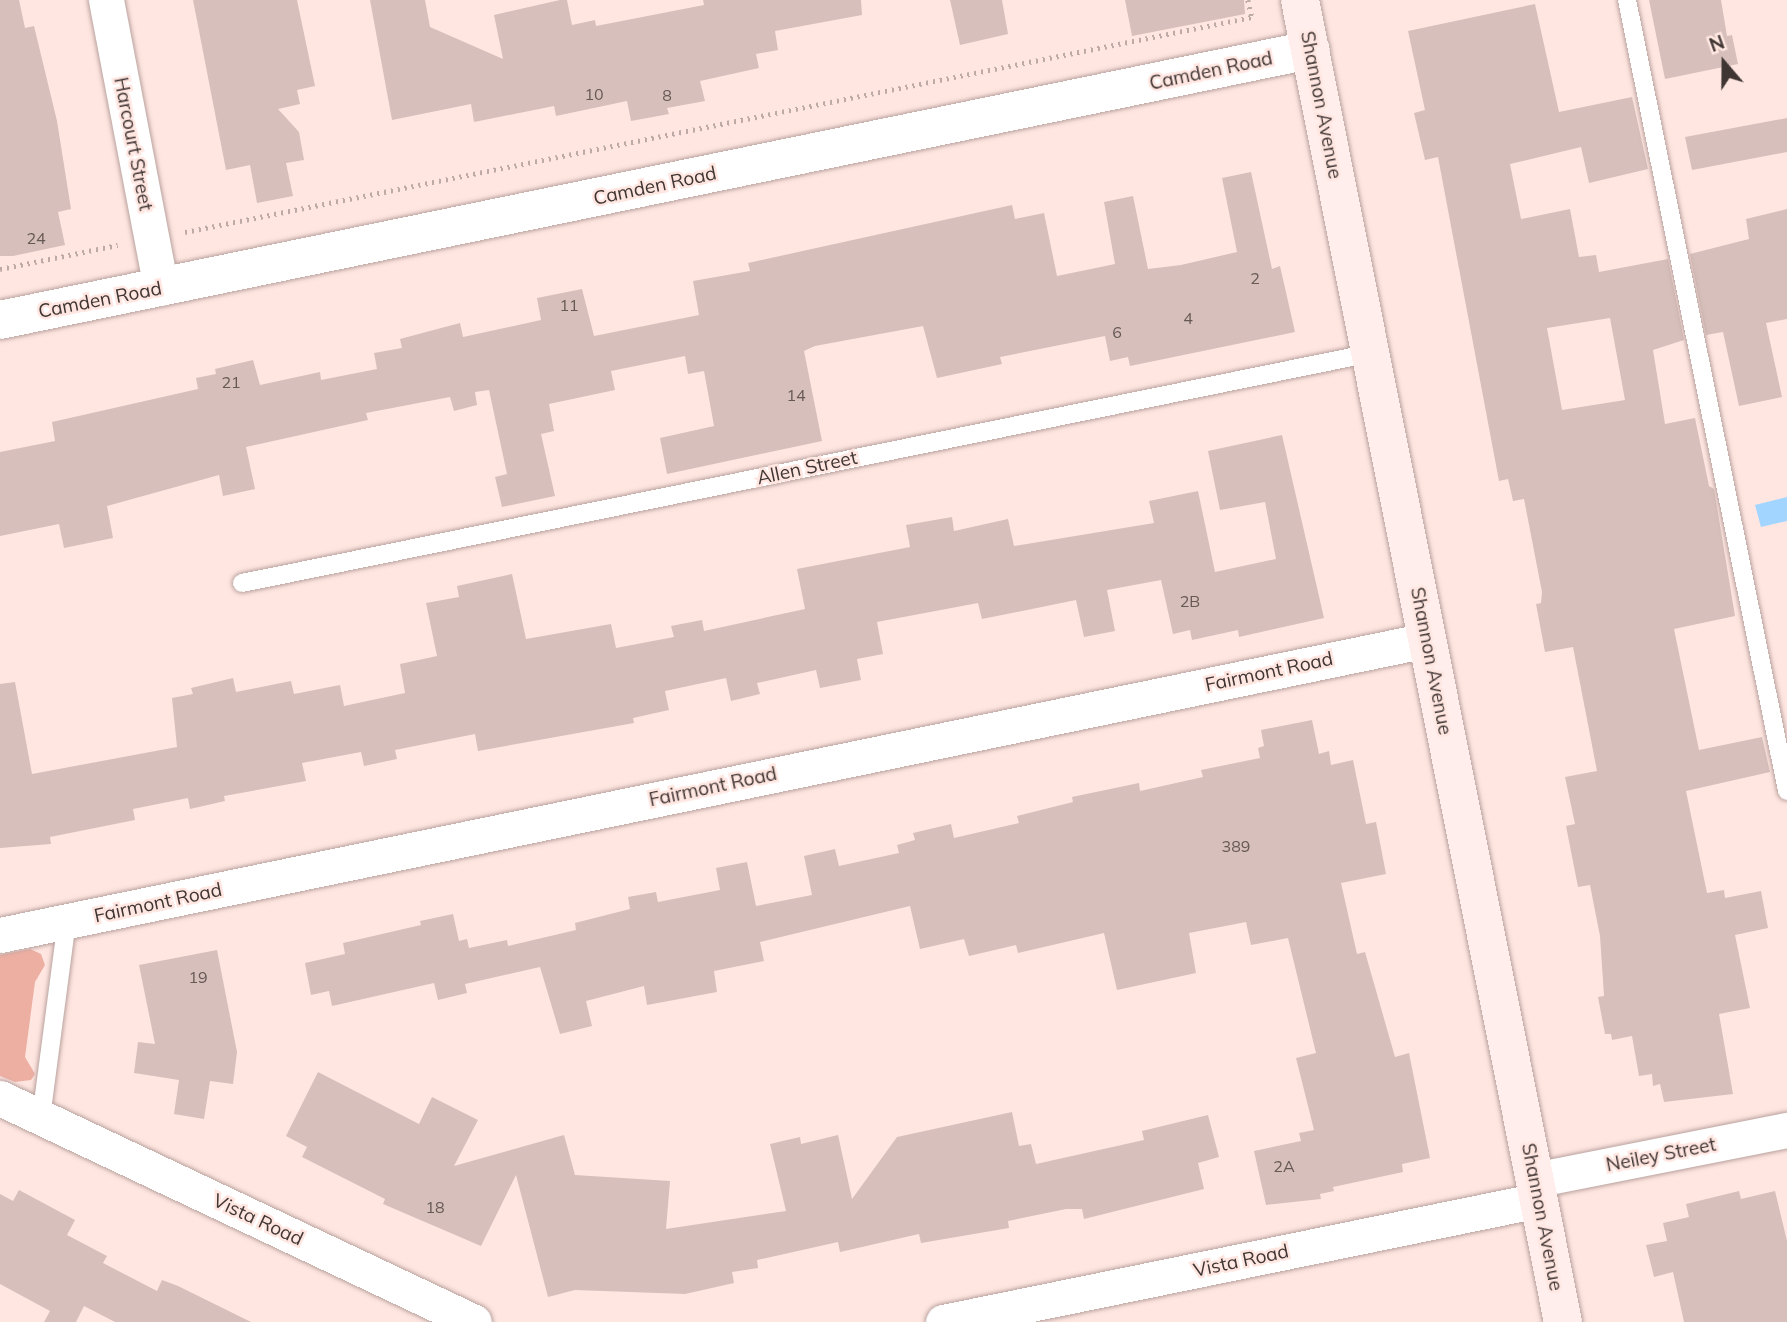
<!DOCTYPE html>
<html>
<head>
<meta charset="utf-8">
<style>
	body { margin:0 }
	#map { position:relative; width:1787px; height:1322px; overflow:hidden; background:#ffe6e1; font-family:Mulish,sans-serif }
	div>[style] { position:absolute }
	.green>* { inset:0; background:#eeafa3 }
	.water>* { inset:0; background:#a2d5ff }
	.building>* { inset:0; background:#d7bfbb }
	.path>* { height:4.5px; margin-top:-2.25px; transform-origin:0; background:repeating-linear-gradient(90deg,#bda9a5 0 2px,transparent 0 7px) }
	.roads { filter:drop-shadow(0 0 2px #b9a29e) drop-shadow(0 0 2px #b9a29e) }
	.service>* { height:18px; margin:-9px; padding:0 9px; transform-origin:9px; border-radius:9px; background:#fff }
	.minor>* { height:35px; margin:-17.5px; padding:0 17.5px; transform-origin:17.5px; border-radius:17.5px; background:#fff }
	.tertiary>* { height:38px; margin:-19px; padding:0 19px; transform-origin:19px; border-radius:19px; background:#fff }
	.secondary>* { height:38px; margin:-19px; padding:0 19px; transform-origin:19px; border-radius:19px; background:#ffeeeb }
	span { translate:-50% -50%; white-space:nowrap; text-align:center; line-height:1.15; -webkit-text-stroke:5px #ffe6e1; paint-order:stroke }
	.number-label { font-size:16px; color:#655855 }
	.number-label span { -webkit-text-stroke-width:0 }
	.street-label { font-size:19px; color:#3f3533 }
	.north { position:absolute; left:1689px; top:28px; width:70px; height:70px; -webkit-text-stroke:5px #ffe6e1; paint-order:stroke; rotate:340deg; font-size:19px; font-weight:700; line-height:28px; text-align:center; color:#3f3533 }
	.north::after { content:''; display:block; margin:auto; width:24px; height:32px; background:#3f3533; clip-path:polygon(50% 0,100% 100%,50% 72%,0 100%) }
</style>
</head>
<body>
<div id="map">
	<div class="green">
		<div style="clip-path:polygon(30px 949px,41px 954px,45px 965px,35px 982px,25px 1057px,35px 1074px,31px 1080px,15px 1082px,0 1076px,0 955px)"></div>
	</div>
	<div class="water">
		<div style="clip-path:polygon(1787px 497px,1787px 521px,1761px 527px,1755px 505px)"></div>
	</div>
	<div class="building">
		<div style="clip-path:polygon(0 0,19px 0,25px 28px,34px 26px,57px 121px,71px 209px,58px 212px,65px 245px,13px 256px,0 256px)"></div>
		<div style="clip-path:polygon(193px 0,297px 0,315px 86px,297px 90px,300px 104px,278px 109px,299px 132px,304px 160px,286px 163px,293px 196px,257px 203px,250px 165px,226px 170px)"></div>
		<div style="clip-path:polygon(370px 0,425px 0,430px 27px,503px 59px,494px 15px,560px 0,567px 0,572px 25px,595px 20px,596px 26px,704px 5px,703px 0,861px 0,862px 15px,775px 31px,778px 50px,756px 54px,759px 68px,700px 81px,705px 101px,667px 108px,669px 114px,631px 121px,627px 101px,556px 116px,554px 106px,474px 122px,471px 104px,392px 120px)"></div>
		<div style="clip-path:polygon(950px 0,1002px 0,1008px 34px,960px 45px)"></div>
		<div style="clip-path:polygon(1125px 0,1244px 0,1245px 14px,1132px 36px)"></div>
		<div style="clip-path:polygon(1649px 0,1721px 0,1727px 36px,1732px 35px,1738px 64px,1665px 79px)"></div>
		<div style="clip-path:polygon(evenodd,1535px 4px,1559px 112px,1632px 97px,1648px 169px,1589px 183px,1581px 147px,1510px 164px,1521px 219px,1570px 209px,1579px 257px,1596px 255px,1599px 272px,1668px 259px,1684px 340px,1653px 350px,1665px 424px,1695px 418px,1709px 486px,1714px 489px,1735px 616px,1674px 629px,1699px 750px,1762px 737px,1770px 772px,1686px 791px,1707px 893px,1724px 890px,1725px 898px,1761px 891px,1768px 928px,1735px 935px,1750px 1008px,1719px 1014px,1733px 1094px,1664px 1102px,1660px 1084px,1653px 1086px,1652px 1074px,1639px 1076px,1632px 1036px,1612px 1040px,1611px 1034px,1605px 1034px,1598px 997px,1604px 996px,1600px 936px,1590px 885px,1578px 887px,1566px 826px,1575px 824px,1565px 777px,1597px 771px,1573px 647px,1545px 652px,1536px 604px,1541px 603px,1542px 592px,1524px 499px,1513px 501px,1508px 479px,1499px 481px,1438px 157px,1425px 160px,1414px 113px,1425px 110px,1408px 31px,1535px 4px,1610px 318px,1625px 400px,1562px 410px,1547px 328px,1610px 318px)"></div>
		<div style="clip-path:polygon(1787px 118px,1787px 152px,1692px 170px,1685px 137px)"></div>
		<div style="clip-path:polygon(1251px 172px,1272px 269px,1280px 266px,1295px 332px,1130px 366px,1128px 357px,1110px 361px,1105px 336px,1000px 357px,1002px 364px,937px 378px,923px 326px,815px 346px,804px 351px,822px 441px,667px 474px,660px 438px,714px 426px,704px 371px,688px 374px,685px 356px,611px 371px,615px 390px,549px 404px,554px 431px,541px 434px,555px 496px,502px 507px,495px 477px,507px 474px,489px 390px,475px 392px,477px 405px,454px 411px,450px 397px,366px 413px,368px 420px,246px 447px,255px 489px,223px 496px,219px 475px,107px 506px,113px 538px,64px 548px,59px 524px,0 536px,0 452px,55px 441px,52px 422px,198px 389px,196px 378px,216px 374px,215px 369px,253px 360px,260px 385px,320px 372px,321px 380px,377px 369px,374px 353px,402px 348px,400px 339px,460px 323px,463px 337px,541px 320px,537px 298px,582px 289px,594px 336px,699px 315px,693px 281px,750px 271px,748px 263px,1012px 205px,1015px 219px,1044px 213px,1057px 276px,1115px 264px,1104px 202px,1133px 196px,1148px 269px,1181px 265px,1237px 252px,1222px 178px)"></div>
		<div style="clip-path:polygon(1787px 209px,1787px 319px,1766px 323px,1782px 397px,1739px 406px,1723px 332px,1706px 335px,1690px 254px,1749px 239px,1746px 219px)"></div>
		<div style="clip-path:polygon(1282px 435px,1324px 618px,1239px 637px,1238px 630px,1192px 640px,1190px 630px,1173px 634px,1161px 580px,1107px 590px,1115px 631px,1084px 637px,1076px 600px,982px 619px,978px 603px,877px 622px,883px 654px,857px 659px,861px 680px,820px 688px,816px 670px,757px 683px,760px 694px,731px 701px,726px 678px,665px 691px,669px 710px,633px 718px,634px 723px,478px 751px,475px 734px,395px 750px,397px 759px,364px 766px,361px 752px,302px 763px,306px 781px,224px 796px,225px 801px,190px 809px,188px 798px,133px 809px,135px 820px,50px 837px,51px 844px,0 848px,0 684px,15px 682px,32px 774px,177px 747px,172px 698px,193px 694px,191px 688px,233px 678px,236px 692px,291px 681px,294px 694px,340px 685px,344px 706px,405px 693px,400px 664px,437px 656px,426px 603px,459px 597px,457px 586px,512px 574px,526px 639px,611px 624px,616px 648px,674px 637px,671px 626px,702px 620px,704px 631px,805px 609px,797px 569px,910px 547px,906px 525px,952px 517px,954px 531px,1008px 519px,1014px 546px,1154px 523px,1149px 501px,1198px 491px,1215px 572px,1276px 559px,1265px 502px,1220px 510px,1208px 451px)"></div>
		<div style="clip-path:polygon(1312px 720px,1319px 754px,1329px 751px,1331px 765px,1353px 760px,1366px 824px,1376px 822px,1386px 874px,1341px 883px,1357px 954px,1365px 952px,1395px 1057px,1409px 1053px,1430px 1158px,1402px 1164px,1403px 1172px,1333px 1187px,1334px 1191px,1320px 1194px,1321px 1199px,1266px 1205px,1254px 1151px,1301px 1141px,1299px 1133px,1314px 1130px,1296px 1058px,1316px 1053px,1288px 938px,1251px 945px,1246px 922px,1189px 933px,1196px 973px,1117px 990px,1104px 933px,1018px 953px,1016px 945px,969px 956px,964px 939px,920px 949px,910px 906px,760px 942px,764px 961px,714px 971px,717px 992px,647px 1005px,644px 986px,586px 1001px,592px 1026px,560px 1034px,540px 967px,465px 984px,467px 993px,438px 1000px,434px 983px,332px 1006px,329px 991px,311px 995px,305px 963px,345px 954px,343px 943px,421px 925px,420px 921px,453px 914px,459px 941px,467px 939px,469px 948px,507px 940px,508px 946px,576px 930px,575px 923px,630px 909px,628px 897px,656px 892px,658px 902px,720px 890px,716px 868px,747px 862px,756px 906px,812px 895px,804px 856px,835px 849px,839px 866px,899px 853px,897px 845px,915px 840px,913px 833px,951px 824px,954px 838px,1019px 823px,1017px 816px,1073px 802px,1072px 797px,1139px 783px,1140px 791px,1203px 777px,1201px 770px,1260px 758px,1258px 748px,1264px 746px,1261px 730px)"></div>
		<div style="clip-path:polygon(217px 950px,237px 1052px,233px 1084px,210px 1081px,204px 1119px,174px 1114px,179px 1080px,134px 1073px,138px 1042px,155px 1044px,139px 965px)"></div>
		<div style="clip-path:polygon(318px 1072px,419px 1124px,432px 1097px,478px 1120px,454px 1166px,564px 1135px,575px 1175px,670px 1181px,666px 1229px,786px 1211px,770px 1144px,800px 1137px,801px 1144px,838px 1135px,852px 1199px,897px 1137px,1012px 1112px,1019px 1146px,1031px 1144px,1036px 1164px,1144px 1140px,1142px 1131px,1208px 1115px,1219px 1157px,1198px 1163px,1204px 1189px,1084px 1219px,1082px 1209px,1066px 1209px,1008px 1221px,1009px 1228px,921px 1243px,919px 1234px,840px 1252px,838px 1242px,757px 1260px,758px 1268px,732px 1272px,734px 1283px,685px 1294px,575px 1290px,548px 1297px,516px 1175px,481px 1246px,383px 1204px,385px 1199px,302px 1157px,307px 1147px,286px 1136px)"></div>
		<div style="clip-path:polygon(19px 1190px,75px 1220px,67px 1235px,107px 1256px,103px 1263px,157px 1291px,162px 1280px,178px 1286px,251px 1322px,115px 1322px,84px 1306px,76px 1322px,44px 1322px,50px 1311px,0 1284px,0 1194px,13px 1201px)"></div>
		<div style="clip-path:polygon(1739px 1191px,1741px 1199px,1775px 1191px,1787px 1241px,1787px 1322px,1684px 1322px,1673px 1272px,1654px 1277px,1646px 1245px,1667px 1241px,1663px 1223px,1689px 1217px,1686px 1204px)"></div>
	</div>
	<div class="path">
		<div style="left:1248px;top:0;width:17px;rotate:77deg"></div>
		<div style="left:185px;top:232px;width:1088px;rotate:-11.39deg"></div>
		<div style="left:0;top:269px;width:120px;rotate:-11.5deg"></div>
	</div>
	<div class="roads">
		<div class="service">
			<div style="left:1627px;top:0;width:807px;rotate:78.56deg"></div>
			<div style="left:242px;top:583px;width:1152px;rotate:-11.51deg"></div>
			<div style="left:41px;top:1118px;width:199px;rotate:-82.5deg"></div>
		</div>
		<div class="minor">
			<div style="left:106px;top:0;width:293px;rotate:79.2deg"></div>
			<div style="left:0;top:935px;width:1457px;rotate:-11.68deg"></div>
			<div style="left:0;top:1098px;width:524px;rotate:25.29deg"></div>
			<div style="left:1534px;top:1180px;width:258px;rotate:-11.2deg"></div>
			<div style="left:943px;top:1322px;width:608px;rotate:-11.57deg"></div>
		</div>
		<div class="tertiary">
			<div style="left:0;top:320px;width:1338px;rotate:-11.65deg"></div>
		</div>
		<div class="secondary">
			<div style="left:1300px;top:0;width:1348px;rotate:78.75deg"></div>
		</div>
	</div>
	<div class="number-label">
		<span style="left:594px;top:94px">10</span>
		<span style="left:667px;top:95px">8</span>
		<span style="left:36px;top:238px">24</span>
		<span style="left:1255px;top:278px">2</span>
		<span style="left:569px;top:305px">11</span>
		<span style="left:1188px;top:318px">4</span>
		<span style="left:1117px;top:332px">6</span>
		<span style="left:231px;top:382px">21</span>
		<span style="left:796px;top:395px">14</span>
		<span style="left:1190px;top:601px">2B</span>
		<span style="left:1236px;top:846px">389</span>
		<span style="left:198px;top:977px">19</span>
		<span style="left:1284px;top:1166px">2A</span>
		<span style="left:435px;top:1207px">18</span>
	</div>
	<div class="street-label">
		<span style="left:1211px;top:71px;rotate:-12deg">Camden Road</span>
		<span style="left:1321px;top:105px;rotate:79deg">Shannon Avenue</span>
		<span style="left:133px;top:144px;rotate:79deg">Harcourt Street</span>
		<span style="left:655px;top:186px;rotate:-12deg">Camden Road</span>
		<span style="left:100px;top:300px;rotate:-11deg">Camden Road</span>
		<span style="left:807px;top:468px;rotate:-12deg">Allen Street</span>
		<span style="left:1431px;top:661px;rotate:79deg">Shannon Avenue</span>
		<span style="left:1269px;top:672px;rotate:-12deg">Fairmont Road</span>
		<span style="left:713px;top:787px;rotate:-12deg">Fairmont Road</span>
		<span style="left:158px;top:903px;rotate:-12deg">Fairmont Road</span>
		<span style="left:1661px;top:1155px;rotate:-11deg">Neiley Street</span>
		<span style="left:1542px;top:1217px;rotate:79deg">Shannon Avenue</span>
		<span style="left:258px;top:1220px;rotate:25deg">Vista Road</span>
		<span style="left:1241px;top:1261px;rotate:-12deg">Vista Road</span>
	</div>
	<div class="north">N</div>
</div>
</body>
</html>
